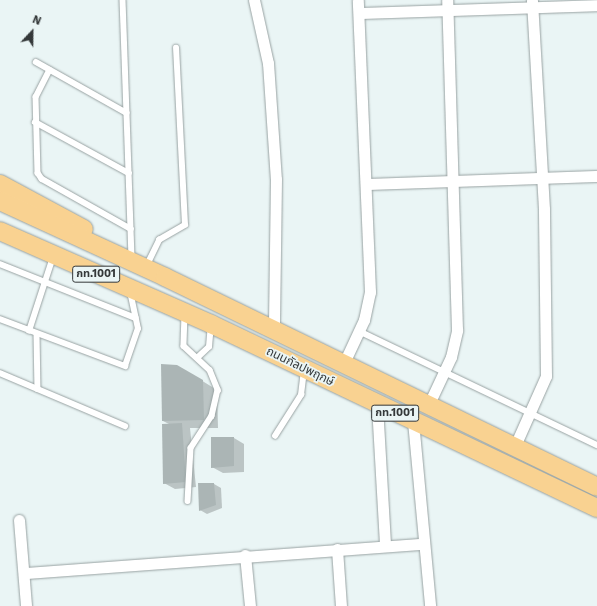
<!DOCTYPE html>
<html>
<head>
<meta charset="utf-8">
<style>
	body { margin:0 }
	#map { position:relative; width:597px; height:606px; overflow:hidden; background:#eaf5f5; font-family:"Work Sans","Noto Sans Thai",sans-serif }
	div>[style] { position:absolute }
	.shadow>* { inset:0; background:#0003 }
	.building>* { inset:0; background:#abb5b5 }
	.roads { filter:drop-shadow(0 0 1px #98a2a2) drop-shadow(0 0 1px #98a2a2) }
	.lane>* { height:5.5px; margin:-2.75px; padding:0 2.75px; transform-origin:2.75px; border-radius:2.75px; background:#fff }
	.street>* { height:11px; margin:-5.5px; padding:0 5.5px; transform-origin:5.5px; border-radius:5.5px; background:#fff }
	.primary>* { height:18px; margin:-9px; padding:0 9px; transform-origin:9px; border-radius:9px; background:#f9d291 }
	span { translate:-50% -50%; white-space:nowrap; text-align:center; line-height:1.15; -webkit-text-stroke:3.5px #eaf5f5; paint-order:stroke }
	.shield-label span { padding:1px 3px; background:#eaf5f5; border:1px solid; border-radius:3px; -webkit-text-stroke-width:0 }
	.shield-label { font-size:11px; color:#343839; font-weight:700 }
	.street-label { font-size:12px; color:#343839 }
	.north { position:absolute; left:12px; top:12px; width:40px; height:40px; -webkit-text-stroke:3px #eaf5f5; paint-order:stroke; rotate:22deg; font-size:11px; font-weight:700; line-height:16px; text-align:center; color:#343839 }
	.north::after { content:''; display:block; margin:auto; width:14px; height:18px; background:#343839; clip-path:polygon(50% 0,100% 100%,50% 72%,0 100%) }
</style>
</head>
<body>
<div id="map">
	<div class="shadow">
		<div style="clip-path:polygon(191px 374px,217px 390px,218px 428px,190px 428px,196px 487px,175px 489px,164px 483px,169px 424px,163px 421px)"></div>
		<div style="clip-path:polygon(234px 438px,244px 444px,244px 472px,223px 473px,212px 467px)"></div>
		<div style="clip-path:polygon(214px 484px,221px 488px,222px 508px,207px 514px,200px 510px)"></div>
	</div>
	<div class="building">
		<div style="clip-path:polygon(161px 364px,177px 365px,203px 380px,204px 420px,162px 421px)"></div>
		<div style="clip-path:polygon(182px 423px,186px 482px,163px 484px,162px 424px)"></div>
		<div style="clip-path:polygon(211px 437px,234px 437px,234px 466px,211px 468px)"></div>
		<div style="clip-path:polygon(198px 483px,214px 483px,216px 505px,199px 511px)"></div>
	</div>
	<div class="roads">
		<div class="lane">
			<div style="left:123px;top:0;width:256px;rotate:88deg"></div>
			<div style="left:36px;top:62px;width:104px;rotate:29.3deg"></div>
			<div style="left:50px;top:70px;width:30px;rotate:117deg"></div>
			<div style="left:36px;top:97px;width:76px;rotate:88.5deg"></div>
			<div style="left:38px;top:173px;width:7px;rotate:56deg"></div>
			<div style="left:42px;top:179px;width:102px;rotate:29.3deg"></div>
			<div style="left:35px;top:122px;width:107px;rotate:28.5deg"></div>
			<div style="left:0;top:264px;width:146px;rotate:21.7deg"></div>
			<div style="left:147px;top:265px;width:28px;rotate:-64deg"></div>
			<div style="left:159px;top:240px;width:30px;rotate:-30deg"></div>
			<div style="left:185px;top:225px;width:177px;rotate:-92.9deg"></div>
			<div style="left:185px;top:315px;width:31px;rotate:92deg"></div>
			<div style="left:184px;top:346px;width:35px;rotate:43deg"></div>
			<div style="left:210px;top:370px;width:22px;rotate:68deg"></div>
			<div style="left:218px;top:390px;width:27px;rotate:103deg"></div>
			<div style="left:212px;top:416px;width:38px;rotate:123deg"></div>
			<div style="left:191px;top:448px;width:53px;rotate:93.2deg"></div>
			<div style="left:0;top:319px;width:134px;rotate:20.6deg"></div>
			<div style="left:125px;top:366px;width:39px;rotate:-71deg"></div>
			<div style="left:138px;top:329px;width:39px;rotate:-102deg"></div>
			<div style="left:29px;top:331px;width:78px;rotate:-72deg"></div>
			<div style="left:359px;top:331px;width:264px;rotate:25.6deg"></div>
			<div style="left:37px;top:334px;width:55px;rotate:89deg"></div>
			<div style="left:197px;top:358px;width:16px;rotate:-43deg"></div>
			<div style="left:209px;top:347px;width:21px;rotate:-85deg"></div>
			<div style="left:0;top:373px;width:136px;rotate:23deg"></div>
			<div style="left:275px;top:436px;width:49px;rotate:-57.6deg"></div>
			<div style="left:301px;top:395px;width:23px;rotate:-83deg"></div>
		</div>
		<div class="street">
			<div style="left:254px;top:0;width:65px;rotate:77.5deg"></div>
			<div style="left:268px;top:63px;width:116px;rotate:86.1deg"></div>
			<div style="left:276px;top:179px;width:152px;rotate:90.8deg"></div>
			<div style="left:359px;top:13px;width:238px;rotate:-1.9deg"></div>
			<div style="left:366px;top:184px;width:231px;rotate:-2deg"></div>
			<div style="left:343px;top:365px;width:50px;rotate:-65deg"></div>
			<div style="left:364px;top:320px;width:29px;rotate:-78deg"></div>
			<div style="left:370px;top:292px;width:292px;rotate:-92.4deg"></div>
			<div style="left:377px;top:405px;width:140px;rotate:86.7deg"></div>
			<div style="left:428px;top:406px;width:54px;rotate:-64.9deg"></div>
			<div style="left:451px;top:357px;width:28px;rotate:-77deg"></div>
			<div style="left:457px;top:330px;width:330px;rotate:-91.7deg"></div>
			<div style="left:413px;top:421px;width:186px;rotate:84.7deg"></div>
			<div style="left:514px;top:448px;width:79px;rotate:-66deg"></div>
			<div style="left:546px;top:376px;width:167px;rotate:-90.7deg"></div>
			<div style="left:544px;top:209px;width:209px;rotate:-93.3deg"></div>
			<div style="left:19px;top:520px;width:86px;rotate:85.3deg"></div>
			<div style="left:337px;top:549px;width:57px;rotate:86deg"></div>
			<div style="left:245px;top:555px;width:51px;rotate:84.4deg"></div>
			<div style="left:25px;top:573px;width:400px;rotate:-4.2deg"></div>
		</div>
		<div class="primary">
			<div style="left:0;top:184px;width:95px;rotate:28.2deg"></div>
			<div style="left:0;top:201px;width:182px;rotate:24.7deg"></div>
			<div style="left:165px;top:277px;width:480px;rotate:25.9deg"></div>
			<div style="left:0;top:231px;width:231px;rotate:23.8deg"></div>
			<div style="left:211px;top:324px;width:428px;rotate:25.5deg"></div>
		</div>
	</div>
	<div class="shield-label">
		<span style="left:96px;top:274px">กท.1001</span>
		<span style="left:395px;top:413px">กท.1001</span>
	</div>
	<div class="street-label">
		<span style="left:300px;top:367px;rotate:26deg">ถนนกัลปพฤกษ์</span>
	</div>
	<div class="north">N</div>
</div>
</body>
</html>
